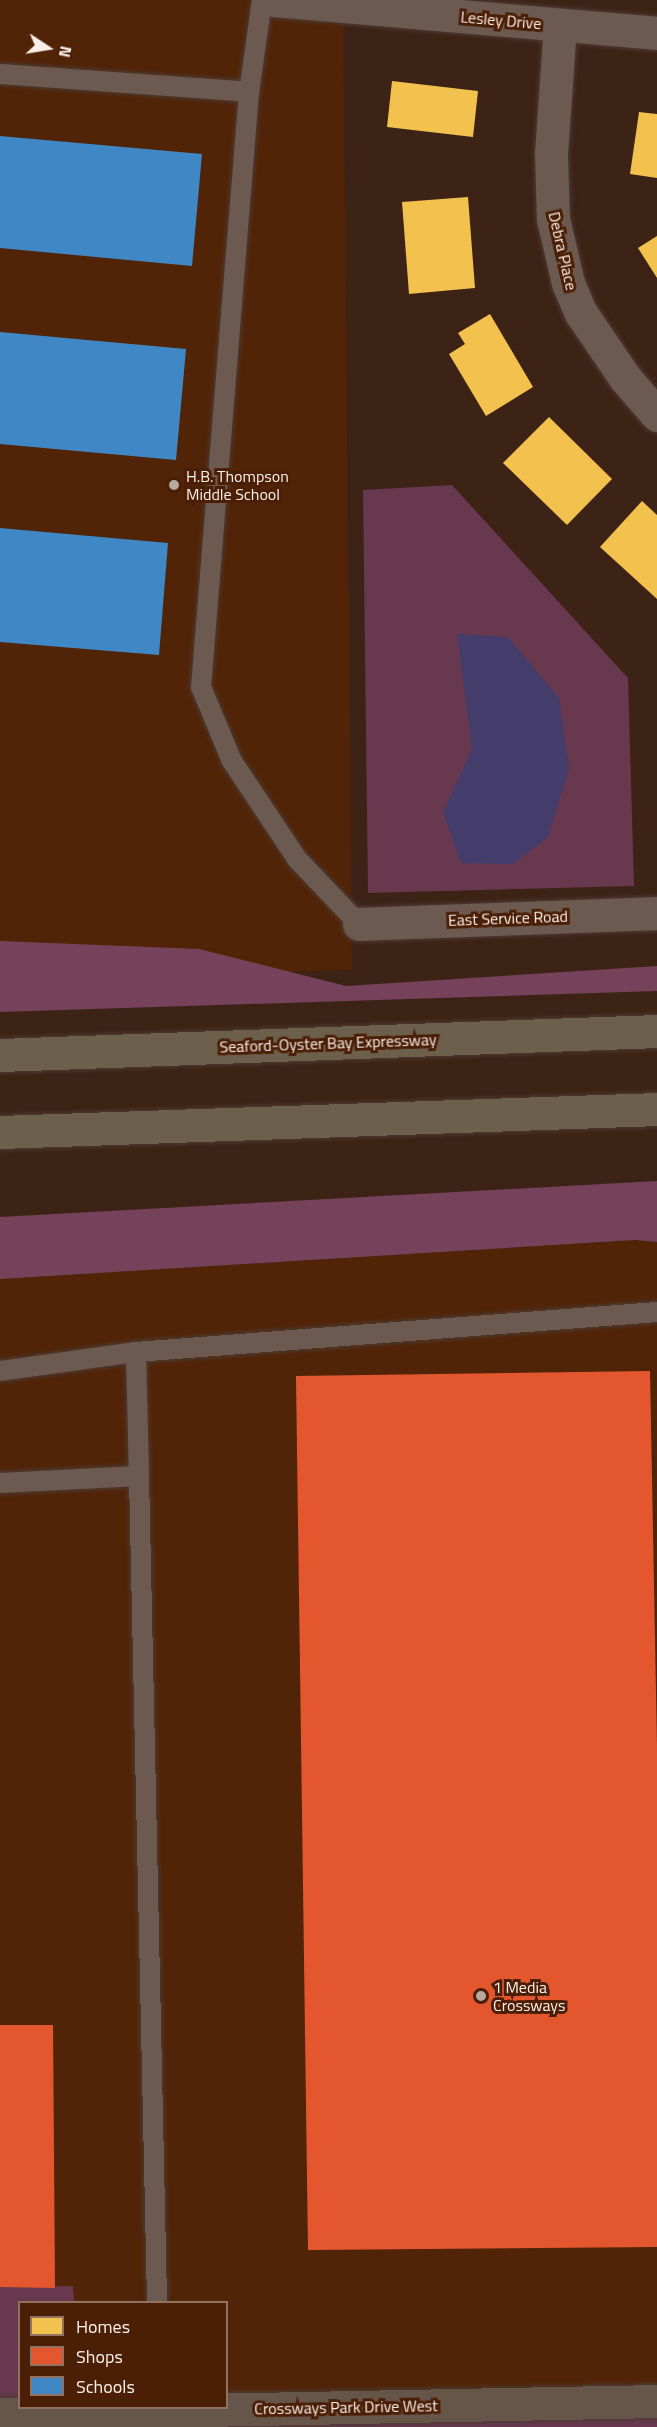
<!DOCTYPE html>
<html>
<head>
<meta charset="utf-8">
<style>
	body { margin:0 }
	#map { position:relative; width:657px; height:2427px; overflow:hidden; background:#3c2315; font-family:"Titillium Web",sans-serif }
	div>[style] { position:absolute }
	.built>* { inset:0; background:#522407 }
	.green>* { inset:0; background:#68384f }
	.forest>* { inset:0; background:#76425b }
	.water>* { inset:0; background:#443d6b }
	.homes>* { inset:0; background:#f2c14e }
	.shops>* { inset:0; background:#e4572e }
	.schools>* { inset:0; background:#3f88c5 }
	.roads { filter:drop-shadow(0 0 2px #4c3b34) drop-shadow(0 0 2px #4c3b34) }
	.lane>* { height:20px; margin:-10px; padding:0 10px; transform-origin:10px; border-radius:10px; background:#6c5a51 }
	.street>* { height:33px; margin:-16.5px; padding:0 16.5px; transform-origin:16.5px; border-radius:16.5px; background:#6c5a51 }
	.secondary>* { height:33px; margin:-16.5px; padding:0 16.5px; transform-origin:16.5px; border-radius:16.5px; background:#66564a }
	.highway>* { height:33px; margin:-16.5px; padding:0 16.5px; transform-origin:16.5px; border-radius:16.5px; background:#6c5f4c }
	.dots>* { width:16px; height:16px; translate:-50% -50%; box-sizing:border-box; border:3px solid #4b1f06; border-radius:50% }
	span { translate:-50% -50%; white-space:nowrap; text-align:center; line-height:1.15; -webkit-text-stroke:6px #4b1f06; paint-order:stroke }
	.street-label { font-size:16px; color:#fbefea }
	.poi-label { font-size:16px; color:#fbefea }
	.left { translate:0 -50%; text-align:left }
	.legend { position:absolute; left:18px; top:2301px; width:210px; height:108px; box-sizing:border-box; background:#4b1f06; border:2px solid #917261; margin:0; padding:8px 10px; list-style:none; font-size:18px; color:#fbefea }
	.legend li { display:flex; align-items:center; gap:12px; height:30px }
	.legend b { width:30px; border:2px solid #917261 }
	.north { position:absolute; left:18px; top:18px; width:60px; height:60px; -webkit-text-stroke:4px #4b1f06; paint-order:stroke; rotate:102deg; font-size:16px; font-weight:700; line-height:24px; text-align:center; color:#fbefea }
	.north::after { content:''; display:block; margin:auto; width:21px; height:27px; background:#fbefea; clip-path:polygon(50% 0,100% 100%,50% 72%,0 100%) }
</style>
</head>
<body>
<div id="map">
	<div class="built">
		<div style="clip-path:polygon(0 0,343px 0,352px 970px,0 980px)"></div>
		<div style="clip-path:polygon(evenodd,635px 1240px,657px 1242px,657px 2427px,0 2427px,0 1279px,635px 1240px,20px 2302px,226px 2302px,226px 2408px,20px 2408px,20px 2302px)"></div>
	</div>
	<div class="green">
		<div style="clip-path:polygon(452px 485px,628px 678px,634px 886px,368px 893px,363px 490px)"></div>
		<div style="clip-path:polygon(73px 2286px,74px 2302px,20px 2302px,20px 2408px,0 2414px,0 2287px)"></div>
		<div style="clip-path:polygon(657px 2401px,657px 2427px,204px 2427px,204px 2410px)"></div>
	</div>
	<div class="forest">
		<div style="clip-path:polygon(0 941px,199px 949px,346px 986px,657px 966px,657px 991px,0 1012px)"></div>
		<div style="clip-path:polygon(657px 1181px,657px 1242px,635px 1240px,0 1279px,0 1217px)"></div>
	</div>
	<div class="water">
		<div style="clip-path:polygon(457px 634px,508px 637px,559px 698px,569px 769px,548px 837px,513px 864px,461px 863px,443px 813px,472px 749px)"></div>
	</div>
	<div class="homes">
		<div style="clip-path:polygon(392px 81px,478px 91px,473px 137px,387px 127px)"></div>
		<div style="clip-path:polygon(639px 112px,657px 114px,657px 178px,630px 174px)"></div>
		<div style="clip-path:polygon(468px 197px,475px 288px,409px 294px,402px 202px)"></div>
		<div style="clip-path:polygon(657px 236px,657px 278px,638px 248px)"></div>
		<div style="clip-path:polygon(490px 314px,533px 387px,486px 416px,449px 354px,465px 344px,458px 333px)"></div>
		<div style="clip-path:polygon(549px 417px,612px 479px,567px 525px,503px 463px)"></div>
		<div style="clip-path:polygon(642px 501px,657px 515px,657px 599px,600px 547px)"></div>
	</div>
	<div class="shops">
		<div style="clip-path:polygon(650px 1371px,657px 1746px,657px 2247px,308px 2250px,296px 1376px)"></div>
		<div style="clip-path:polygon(0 2025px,53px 2025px,55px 2288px,0 2287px)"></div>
	</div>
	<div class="schools">
		<div style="clip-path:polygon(0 136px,202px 154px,192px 266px,0 248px)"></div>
		<div style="clip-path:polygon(0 332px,186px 349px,176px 460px,0 444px)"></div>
		<div style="clip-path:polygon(0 528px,168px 543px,159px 655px,0 642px)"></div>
	</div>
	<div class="roads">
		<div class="lane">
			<div style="left:262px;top:0;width:93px;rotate:98deg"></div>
			<div style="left:249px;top:92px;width:597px;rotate:94.61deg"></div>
			<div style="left:201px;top:687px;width:80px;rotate:67.3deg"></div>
			<div style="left:232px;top:761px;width:118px;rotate:56.4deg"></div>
			<div style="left:297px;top:859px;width:90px;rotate:46.4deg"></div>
			<div style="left:0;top:74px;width:250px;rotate:4.1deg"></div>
			<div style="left:0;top:1371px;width:137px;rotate:-8deg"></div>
			<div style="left:136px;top:1352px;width:523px;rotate:-4.39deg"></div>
			<div style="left:139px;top:1476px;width:826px;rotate:88.75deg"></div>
			<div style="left:0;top:1483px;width:139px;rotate:-2.9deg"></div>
			<div style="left:139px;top:1476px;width:124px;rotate:-91.4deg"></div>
		</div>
		<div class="street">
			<div style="left:273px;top:0;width:385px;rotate:4.9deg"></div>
			<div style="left:560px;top:25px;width:128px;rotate:94deg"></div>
			<div style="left:551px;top:153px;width:66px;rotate:88.3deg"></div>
			<div style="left:553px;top:219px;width:66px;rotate:76.8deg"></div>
			<div style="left:568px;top:283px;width:33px;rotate:67deg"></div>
			<div style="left:581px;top:313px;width:78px;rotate:55.9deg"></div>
			<div style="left:625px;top:378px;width:49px;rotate:49.1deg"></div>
			<div style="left:359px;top:924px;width:298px;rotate:-2.1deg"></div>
		</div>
		<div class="secondary">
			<div style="left:0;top:2414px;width:657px;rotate:-1.13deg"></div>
		</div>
		<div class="highway">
			<div style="left:0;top:1055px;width:657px;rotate:-2.09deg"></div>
			<div style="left:0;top:1132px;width:657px;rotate:-2deg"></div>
		</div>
	</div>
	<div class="dots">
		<div style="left:174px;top:485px;background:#b8a89f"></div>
		<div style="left:481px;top:1996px;background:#b8a89f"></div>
	</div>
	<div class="street-label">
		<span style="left:501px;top:20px;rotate:5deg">Lesley Drive</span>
		<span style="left:563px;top:251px;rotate:77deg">Debra Place</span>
		<span style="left:508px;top:918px;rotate:-2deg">East Service Road</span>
		<span style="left:328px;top:1043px;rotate:-2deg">Seaford-Oyster Bay Expressway</span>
		<span style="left:346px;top:2407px;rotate:-1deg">Crossways Park Drive West</span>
	</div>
	<div class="poi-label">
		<span class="left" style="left:186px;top:485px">H.B. Thompson<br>Middle School</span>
		<span class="left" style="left:493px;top:1996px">1 Media<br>Crossways</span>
	</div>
	<ul class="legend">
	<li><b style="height:16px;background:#f2c14e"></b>Homes</li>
	<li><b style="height:16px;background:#e4572e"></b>Shops</li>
	<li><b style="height:16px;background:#3f88c5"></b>Schools</li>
	</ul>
	<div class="north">N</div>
</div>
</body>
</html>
